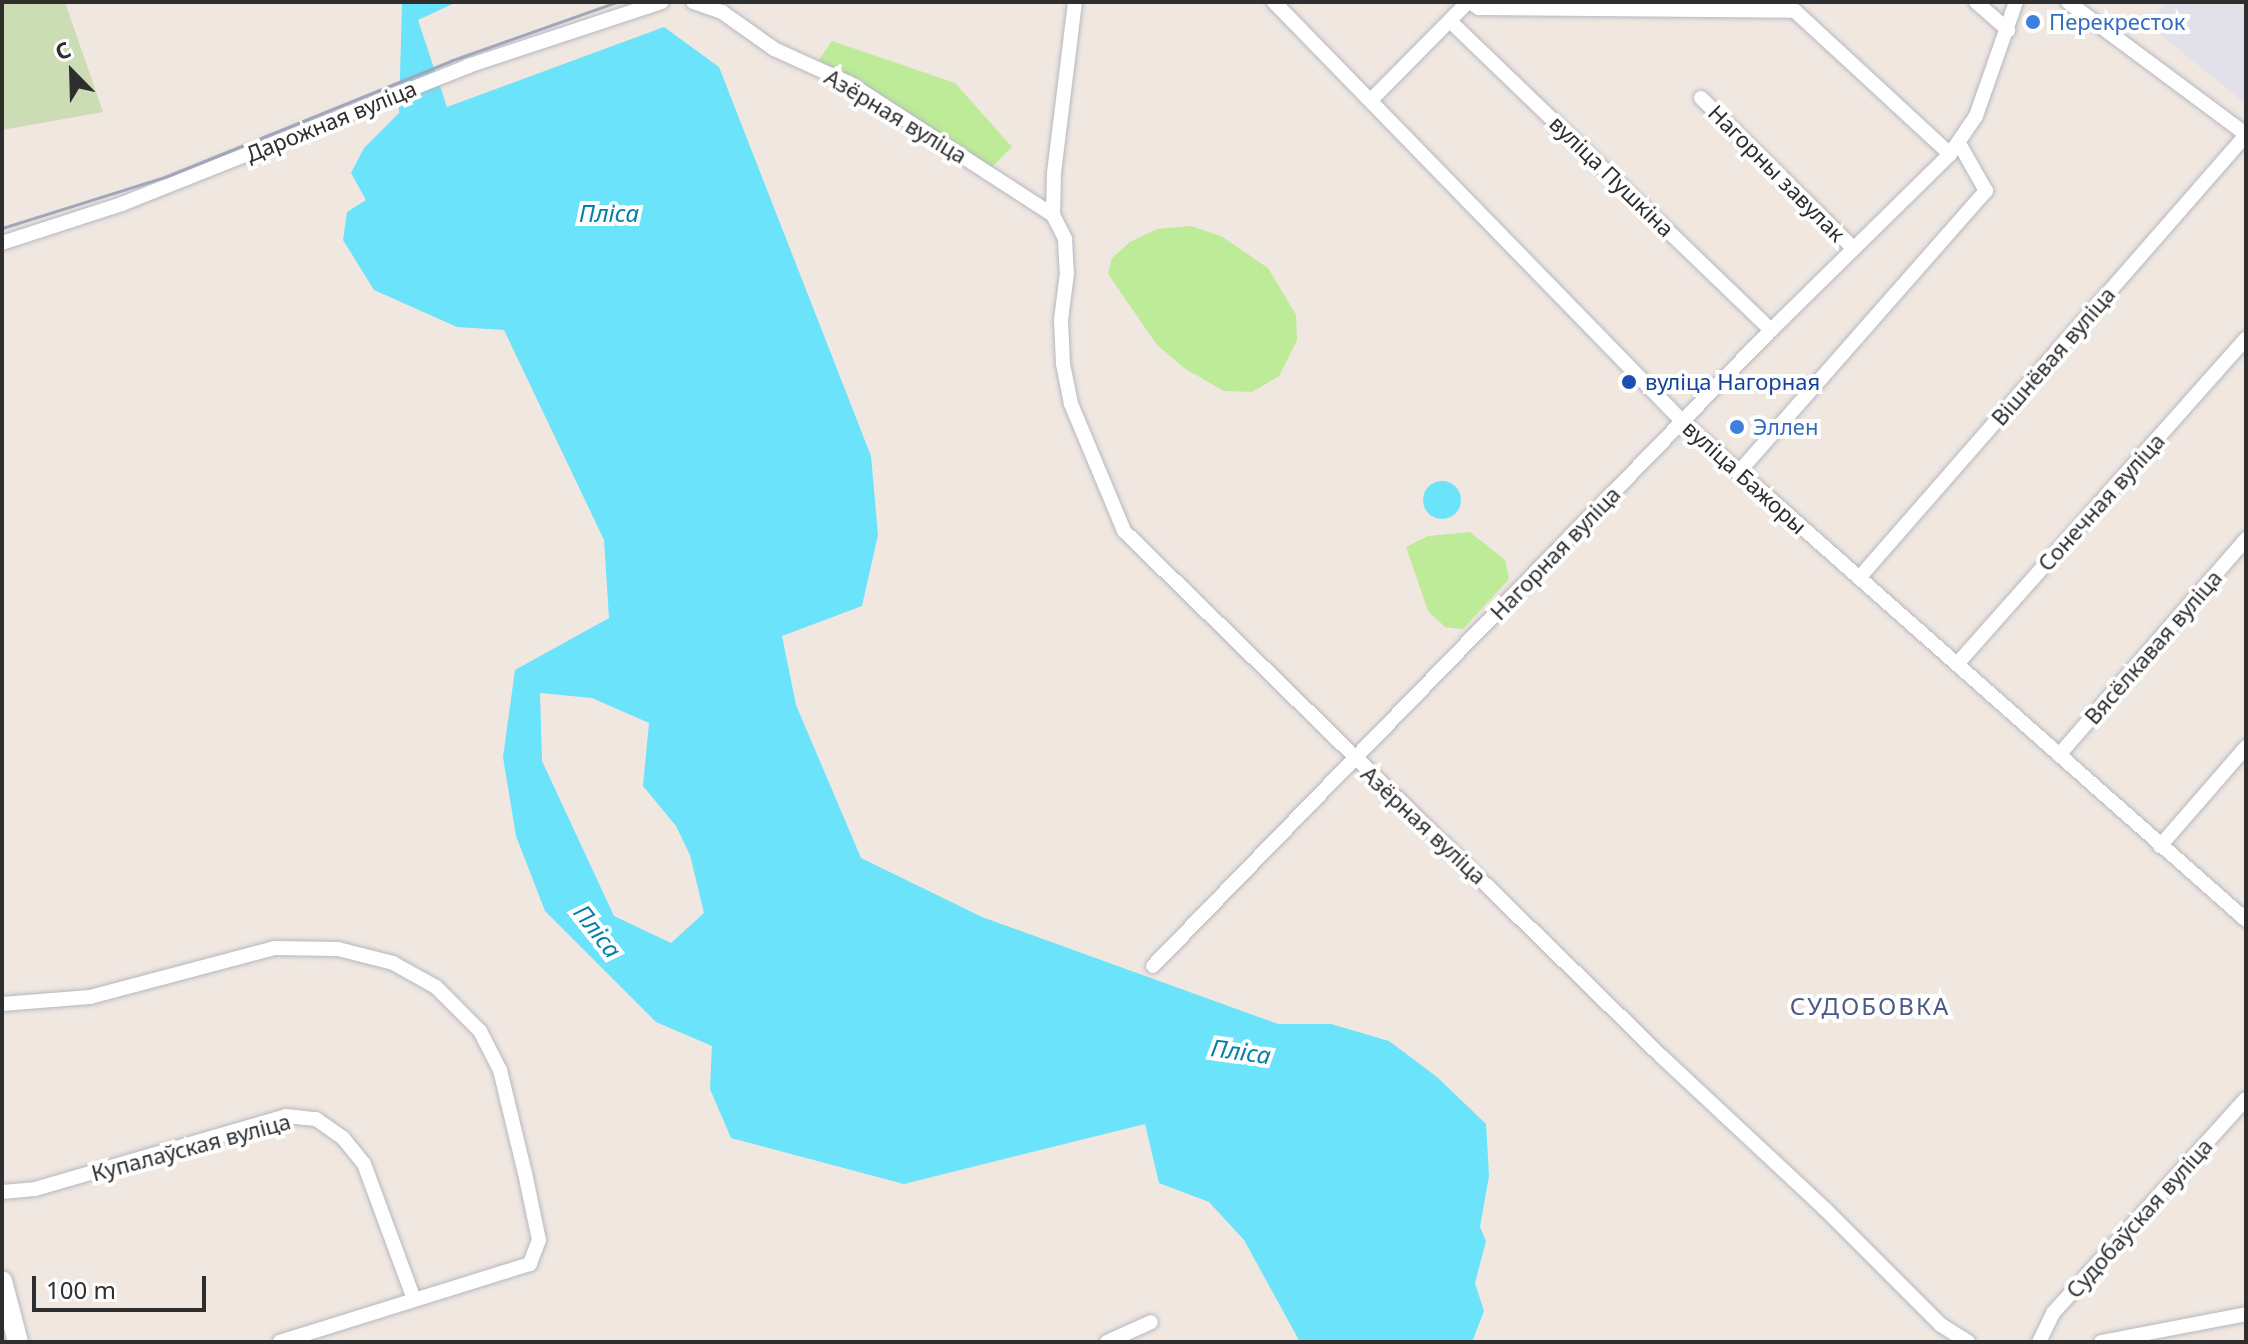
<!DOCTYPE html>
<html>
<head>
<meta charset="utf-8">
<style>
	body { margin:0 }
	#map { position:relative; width:2248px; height:1344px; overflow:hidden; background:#f0e7e0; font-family:"Noto Sans",sans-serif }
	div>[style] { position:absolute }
	.industrial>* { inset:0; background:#e2e0e8 }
	.green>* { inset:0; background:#bdeb98 }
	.cemetery>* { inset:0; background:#ccdcb5 }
	.water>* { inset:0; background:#6be3fa }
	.round { border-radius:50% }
	.roads { filter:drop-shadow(0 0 2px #b4b8c2) drop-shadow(0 0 2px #b4b8c2) }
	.street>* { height:14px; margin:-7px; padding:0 7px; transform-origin:7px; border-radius:7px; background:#fff }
	.secondary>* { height:20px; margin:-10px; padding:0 10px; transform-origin:10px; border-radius:10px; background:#fff }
	.rail>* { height:3px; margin:-1.5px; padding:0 1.5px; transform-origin:1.5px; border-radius:1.5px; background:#a1a7ba }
	.dots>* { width:22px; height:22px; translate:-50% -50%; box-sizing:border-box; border:4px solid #fff; border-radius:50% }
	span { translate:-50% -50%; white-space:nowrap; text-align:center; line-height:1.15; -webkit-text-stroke:8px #fff; paint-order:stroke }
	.shop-label { font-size:22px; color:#366cbe }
	.left { translate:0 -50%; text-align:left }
	.street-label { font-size:22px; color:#2e2e2e }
	.transit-label { font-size:22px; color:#164399 }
	.water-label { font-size:24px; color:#0280a7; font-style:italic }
	.neighbourhood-label { font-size:24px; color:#495a84; letter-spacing:2px }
	.frame { position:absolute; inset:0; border:4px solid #2e2e2e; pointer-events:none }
	.north { position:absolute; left:32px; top:32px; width:80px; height:80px; -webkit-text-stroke:6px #fff; paint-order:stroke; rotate:337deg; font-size:22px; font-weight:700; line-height:32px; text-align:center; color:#2e2e2e }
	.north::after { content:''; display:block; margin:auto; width:28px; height:36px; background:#2e2e2e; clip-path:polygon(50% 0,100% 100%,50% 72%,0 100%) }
	.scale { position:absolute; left:32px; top:1276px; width:174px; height:36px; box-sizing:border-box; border:4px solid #2e2e2e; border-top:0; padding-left:10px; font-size:24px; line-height:28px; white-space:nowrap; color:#2e2e2e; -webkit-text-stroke:6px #fff; paint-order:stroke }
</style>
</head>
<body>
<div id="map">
	<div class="industrial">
		<div style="clip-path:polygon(2166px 2px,2246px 2px,2246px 104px,2150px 26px)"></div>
	</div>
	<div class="green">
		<div style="clip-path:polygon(832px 41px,955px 83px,1012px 147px,992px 167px,818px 61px)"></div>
		<div style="clip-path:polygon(1191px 226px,1221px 236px,1268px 268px,1296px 315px,1297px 340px,1279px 376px,1252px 392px,1224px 391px,1184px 368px,1157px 345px,1108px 274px,1112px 258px,1130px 242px,1157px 229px)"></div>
		<div style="clip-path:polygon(1470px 532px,1505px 560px,1509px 579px,1463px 629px,1445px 627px,1428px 611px,1406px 547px,1428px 536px)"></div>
	</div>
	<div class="cemetery">
		<div style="clip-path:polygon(2px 2px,65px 2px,103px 112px,2px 130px)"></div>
	</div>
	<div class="water">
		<div style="clip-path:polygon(evenodd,402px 2px,457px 2px,418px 20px,447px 107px,664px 27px,719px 67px,871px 456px,878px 535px,862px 606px,782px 636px,796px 705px,861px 858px,982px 917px,1278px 1024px,1331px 1024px,1389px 1041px,1437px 1077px,1486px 1124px,1489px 1176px,1480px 1227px,1486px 1241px,1475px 1283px,1484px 1311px,1472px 1342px,1300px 1342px,1244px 1240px,1209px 1202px,1159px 1183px,1145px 1124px,904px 1184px,731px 1138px,710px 1089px,712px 1046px,656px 1022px,545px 911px,516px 836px,503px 757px,515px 670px,609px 618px,604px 540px,504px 330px,457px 327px,374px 290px,343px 240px,347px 212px,366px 200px,351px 173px,364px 148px,399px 113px,402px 2px,540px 693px,592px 698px,649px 723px,643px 786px,676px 826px,690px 855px,704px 913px,671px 943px,614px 916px,542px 761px,540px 693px)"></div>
		<div class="round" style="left:1423px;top:481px;width:38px;height:38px"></div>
	</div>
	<div class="roads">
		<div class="street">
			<div style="left:693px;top:2px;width:31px;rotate:19deg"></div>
			<div style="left:722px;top:12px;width:64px;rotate:35.4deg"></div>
			<div style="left:774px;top:49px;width:82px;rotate:24.4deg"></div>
			<div style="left:849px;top:83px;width:243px;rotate:32.9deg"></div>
			<div style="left:1075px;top:2px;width:172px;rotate:97deg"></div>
			<div style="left:1054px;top:173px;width:42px;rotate:91.4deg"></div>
			<div style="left:1053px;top:215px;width:27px;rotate:63deg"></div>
			<div style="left:1065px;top:239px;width:34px;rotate:87deg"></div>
			<div style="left:1067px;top:273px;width:47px;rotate:97.3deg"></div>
			<div style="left:1061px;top:320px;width:44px;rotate:87.4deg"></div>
			<div style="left:1063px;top:364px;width:41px;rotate:78.7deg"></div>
			<div style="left:1071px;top:404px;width:138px;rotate:67.3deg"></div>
			<div style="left:1124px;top:531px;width:752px;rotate:44.35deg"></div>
			<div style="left:1662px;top:1057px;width:223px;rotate:43deg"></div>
			<div style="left:1825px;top:1209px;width:164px;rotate:45deg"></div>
			<div style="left:1941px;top:1325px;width:32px;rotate:32deg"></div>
			<div style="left:1274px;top:2px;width:586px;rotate:45.76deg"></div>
			<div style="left:1683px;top:422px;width:752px;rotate:41.49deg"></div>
			<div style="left:1470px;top:2px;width:11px;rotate:34deg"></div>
			<div style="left:1479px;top:8px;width:316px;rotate:0.5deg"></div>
			<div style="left:1795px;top:11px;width:211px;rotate:42.7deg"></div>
			<div style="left:1976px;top:2px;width:43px;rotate:41.2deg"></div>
			<div style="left:2068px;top:2px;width:222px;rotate:36.6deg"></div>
			<div style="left:1452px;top:23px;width:443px;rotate:43.9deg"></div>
			<div style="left:1701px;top:98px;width:212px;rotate:44.6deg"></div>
			<div style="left:1371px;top:100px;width:138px;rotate:-45.3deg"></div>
			<div style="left:2px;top:243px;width:126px;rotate:-18deg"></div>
			<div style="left:122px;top:204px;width:373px;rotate:-21.7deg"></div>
			<div style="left:468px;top:66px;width:204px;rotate:-18.3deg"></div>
			<div style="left:1738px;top:473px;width:376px;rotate:-48.7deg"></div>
			<div style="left:1986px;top:191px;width:55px;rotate:-119.4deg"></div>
			<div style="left:1859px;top:578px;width:588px;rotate:-48.86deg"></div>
			<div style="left:1957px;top:664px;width:435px;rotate:-48.4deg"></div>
			<div style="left:2059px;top:755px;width:286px;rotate:-49.1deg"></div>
			<div style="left:2160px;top:846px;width:131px;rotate:-49deg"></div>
			<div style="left:1153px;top:966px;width:887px;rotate:-45.82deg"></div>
			<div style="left:1771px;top:330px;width:251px;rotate:-44.5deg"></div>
			<div style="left:1950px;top:154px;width:46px;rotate:-55.6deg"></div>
			<div style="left:1976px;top:116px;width:121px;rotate:-70.7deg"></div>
			<div style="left:2px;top:1004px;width:88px;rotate:-4.5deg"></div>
			<div style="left:90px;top:997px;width:190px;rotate:-14.9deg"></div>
			<div style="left:274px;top:948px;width:64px;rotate:0.9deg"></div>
			<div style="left:338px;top:949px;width:57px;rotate:14.3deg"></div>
			<div style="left:393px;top:963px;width:49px;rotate:29.2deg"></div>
			<div style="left:436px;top:987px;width:62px;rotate:45deg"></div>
			<div style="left:480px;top:1031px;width:44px;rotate:62.9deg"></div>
			<div style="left:500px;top:1070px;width:106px;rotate:76.4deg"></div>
			<div style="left:525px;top:1173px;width:68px;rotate:78.2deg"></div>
			<div style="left:539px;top:1240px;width:26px;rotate:111deg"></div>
			<div style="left:530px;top:1264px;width:262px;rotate:162.7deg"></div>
			<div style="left:2px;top:1192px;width:33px;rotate:-5deg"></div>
			<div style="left:35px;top:1189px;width:261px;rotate:-16.2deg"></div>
			<div style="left:286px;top:1116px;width:30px;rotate:6deg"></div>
			<div style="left:316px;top:1119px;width:33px;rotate:35deg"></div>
			<div style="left:343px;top:1138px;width:33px;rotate:51deg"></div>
			<div style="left:364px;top:1164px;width:144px;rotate:69.7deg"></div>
			<div style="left:1107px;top:1342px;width:48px;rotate:-24.4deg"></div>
			<div style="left:2039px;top:1342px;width:32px;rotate:-64deg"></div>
			<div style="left:2053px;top:1313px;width:288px;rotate:-48deg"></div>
			<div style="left:2101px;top:1342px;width:148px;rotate:-10.9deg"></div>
		</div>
		<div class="secondary">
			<div style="left:2px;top:1281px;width:63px;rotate:75.3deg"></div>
		</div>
	</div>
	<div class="rail">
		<div style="left:2px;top:228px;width:171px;rotate:-17.4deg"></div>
		<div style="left:165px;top:177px;width:308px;rotate:-22.1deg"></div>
		<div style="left:450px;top:61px;width:177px;rotate:-19.5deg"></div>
	</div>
	<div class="dots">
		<div style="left:2033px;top:22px;background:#3f7fe0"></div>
		<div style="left:1629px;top:382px;background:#1a4fb4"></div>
		<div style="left:1737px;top:427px;background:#3f7fe0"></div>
	</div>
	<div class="shop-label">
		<span class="left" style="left:2049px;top:22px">Перекресток</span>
		<span class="left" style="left:1753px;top:427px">Эллен</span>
	</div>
	<div class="street-label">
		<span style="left:896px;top:116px;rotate:31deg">Азёрная вуліца</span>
		<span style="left:331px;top:121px;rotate:-22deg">Дарожная вуліца</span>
		<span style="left:1777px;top:173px;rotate:45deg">Нагорны завулак</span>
		<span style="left:1612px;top:176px;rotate:44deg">вуліца Пушкіна</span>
		<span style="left:2053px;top:356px;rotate:-49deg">Вішнёвая вуліца</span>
		<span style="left:1745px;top:477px;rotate:42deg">вуліца Бажоры</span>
		<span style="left:2101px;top:502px;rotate:-48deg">Сонечная вуліца</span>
		<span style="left:1555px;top:553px;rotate:-46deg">Нагорная вуліца</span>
		<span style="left:2153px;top:647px;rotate:-49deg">Вясёлкавая вуліца</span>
		<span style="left:1424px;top:825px;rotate:43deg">Азёрная вуліца</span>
		<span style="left:191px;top:1147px;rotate:-15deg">Купалаўская вуліца</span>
		<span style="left:2139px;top:1218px;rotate:-48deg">Судобаўская вуліца</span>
	</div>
	<div class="transit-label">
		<span class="left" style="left:1645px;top:382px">вуліца Нагорная</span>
	</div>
	<div class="water-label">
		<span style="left:609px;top:213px">Пліса</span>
		<span style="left:598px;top:931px;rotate:52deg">Пліса</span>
		<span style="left:1241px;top:1051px;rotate:8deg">Пліса</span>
	</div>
	<div class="neighbourhood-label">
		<span style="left:1870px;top:1006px">СУДОБОВКА</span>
	</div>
	<div class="frame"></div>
	<div class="north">С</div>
	<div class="scale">100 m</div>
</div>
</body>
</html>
